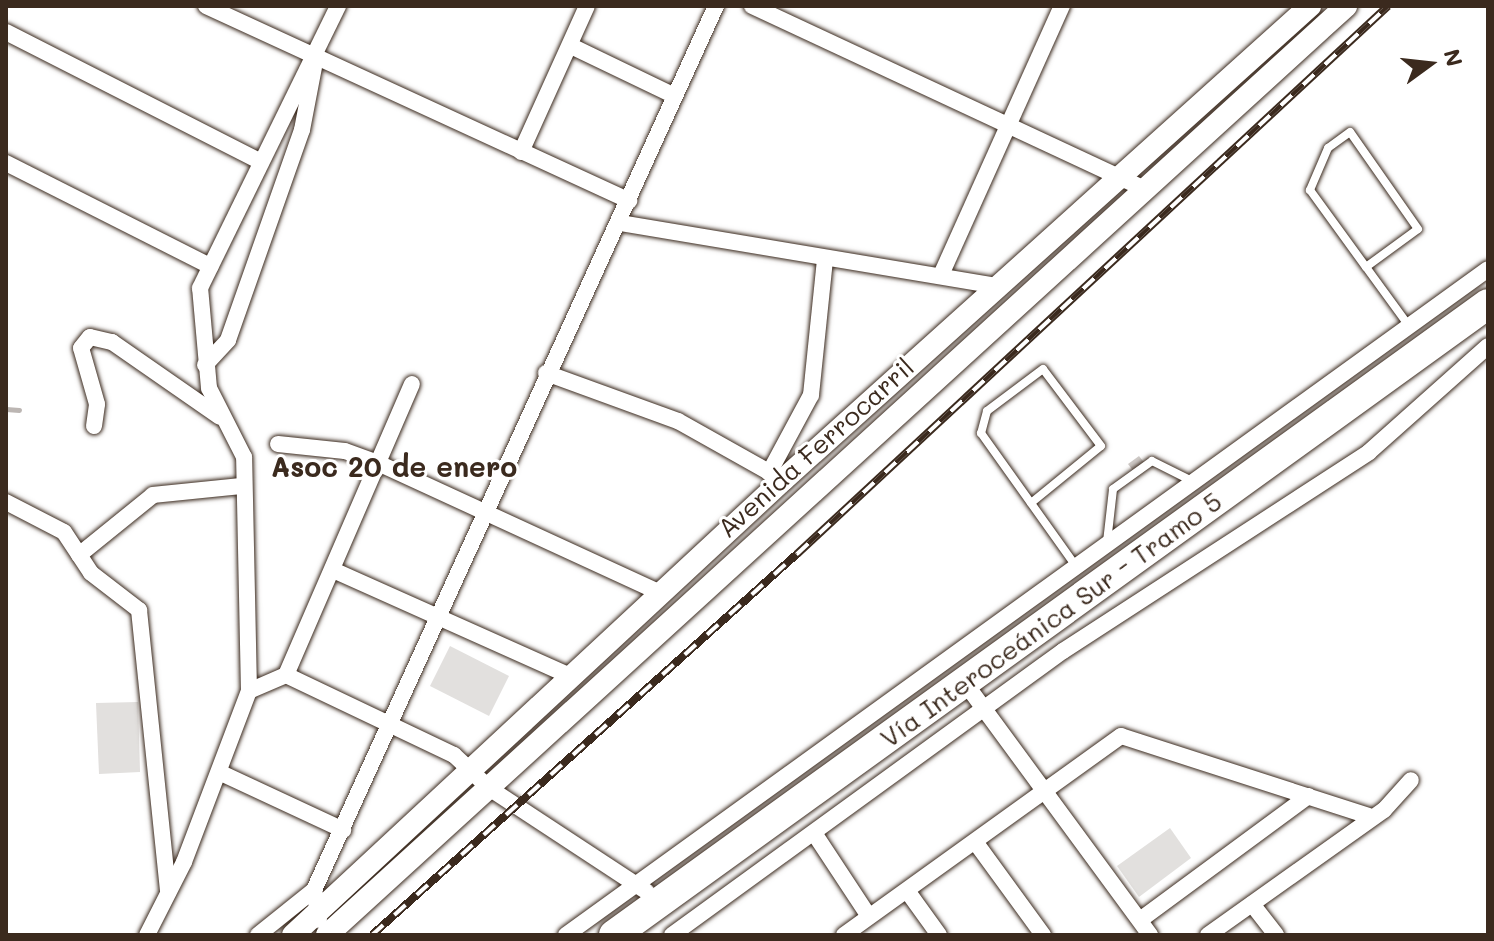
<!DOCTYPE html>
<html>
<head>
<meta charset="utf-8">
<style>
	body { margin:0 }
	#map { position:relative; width:1494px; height:941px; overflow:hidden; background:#fff; font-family:Mali,sans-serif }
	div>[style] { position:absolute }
	.green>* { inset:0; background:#e2e0de }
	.stream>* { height:5px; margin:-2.5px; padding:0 2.5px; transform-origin:2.5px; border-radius:2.5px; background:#bcb6b3 }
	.building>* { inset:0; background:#cfcac7 }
	.roads { filter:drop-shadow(0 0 2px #3b2a1e) drop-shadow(0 0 2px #3b2a1e) }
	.lane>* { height:8px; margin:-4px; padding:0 4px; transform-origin:4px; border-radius:4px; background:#fff }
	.street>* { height:16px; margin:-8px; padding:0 8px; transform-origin:8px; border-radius:8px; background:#fff }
	.secondary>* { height:22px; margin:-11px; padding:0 11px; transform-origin:11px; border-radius:11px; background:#fff }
	.highway>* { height:30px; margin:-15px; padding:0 15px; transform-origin:15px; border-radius:15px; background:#fff }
	.rail>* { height:8px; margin-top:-4px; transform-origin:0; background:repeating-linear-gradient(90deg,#fff 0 15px,#3b2a1e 0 30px); box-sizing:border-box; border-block:2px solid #3b2a1e }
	span { translate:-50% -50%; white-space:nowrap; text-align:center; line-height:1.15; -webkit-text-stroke:6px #fff; paint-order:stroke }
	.street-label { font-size:26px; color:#3b2a1e }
	.neighbourhood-label { font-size:28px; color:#3b2a1e; font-weight:700 }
	.frame { position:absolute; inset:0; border:8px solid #3b2a1e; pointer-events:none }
	.north { position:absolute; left:1390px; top:24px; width:80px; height:80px; -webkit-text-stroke:6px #fff; paint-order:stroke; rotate:75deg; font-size:22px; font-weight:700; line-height:32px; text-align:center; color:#3b2a1e }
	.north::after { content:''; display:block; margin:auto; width:28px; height:36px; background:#3b2a1e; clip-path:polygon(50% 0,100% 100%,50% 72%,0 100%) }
</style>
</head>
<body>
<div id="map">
	<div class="green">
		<div style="clip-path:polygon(1290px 34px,1295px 40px,1150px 169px,1145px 164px)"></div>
		<div style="clip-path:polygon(450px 646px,509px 676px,489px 716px,430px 686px)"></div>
		<div style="clip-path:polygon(138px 702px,140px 772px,99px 774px,96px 703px)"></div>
		<div style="clip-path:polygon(469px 787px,472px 792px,338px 908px)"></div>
		<div style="clip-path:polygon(1170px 828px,1191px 858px,1139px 897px,1117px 866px)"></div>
	</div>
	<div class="stream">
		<div style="left:6px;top:409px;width:13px;rotate:4deg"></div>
	</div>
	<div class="building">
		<div style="clip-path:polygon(1139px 456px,1146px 465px,1135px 473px,1128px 464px)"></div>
	</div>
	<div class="roads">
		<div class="lane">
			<div style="left:1366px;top:267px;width:64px;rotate:-36.2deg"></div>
			<div style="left:1418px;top:229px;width:118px;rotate:-125deg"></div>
			<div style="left:1350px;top:132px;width:27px;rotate:144deg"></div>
			<div style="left:1328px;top:148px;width:46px;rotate:113.2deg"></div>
			<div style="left:1310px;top:190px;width:95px;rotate:54deg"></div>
			<div style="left:1366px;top:267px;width:73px;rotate:53.9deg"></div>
			<div style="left:1031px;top:503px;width:90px;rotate:-39.2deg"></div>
			<div style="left:1101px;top:446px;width:96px;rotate:-127deg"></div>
			<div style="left:1043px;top:369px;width:70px;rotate:143.1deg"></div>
			<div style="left:987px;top:411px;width:23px;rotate:105deg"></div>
			<div style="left:981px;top:433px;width:163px;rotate:54.5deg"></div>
			<div style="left:1107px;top:542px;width:53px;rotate:-83.5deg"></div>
			<div style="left:1113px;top:489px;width:48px;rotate:-35.7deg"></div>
			<div style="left:1152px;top:461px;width:45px;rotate:26.6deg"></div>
		</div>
		<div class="street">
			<div style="left:206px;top:6px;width:466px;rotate:24.7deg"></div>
			<div style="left:752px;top:6px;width:430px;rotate:25deg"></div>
			<div style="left:6px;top:32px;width:284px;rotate:27deg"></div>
			<div style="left:571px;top:46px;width:115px;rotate:25.7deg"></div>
			<div style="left:521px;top:152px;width:160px;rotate:-65.7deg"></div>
			<div style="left:6px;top:163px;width:229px;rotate:26.8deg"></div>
			<div style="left:620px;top:223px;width:381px;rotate:9.5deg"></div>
			<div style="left:941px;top:275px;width:295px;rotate:-65.8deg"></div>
			<div style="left:205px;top:365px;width:34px;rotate:-47deg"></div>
			<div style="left:228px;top:340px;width:223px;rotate:-70.6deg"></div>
			<div style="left:302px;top:130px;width:64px;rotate:-79.2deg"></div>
			<div style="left:546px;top:373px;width:140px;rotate:20deg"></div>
			<div style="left:678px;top:421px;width:120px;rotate:29.3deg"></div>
			<div style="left:94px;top:426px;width:22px;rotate:-82deg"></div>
			<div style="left:97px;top:404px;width:58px;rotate:-105.9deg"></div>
			<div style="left:81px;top:348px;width:14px;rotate:-51deg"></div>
			<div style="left:90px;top:337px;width:23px;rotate:13deg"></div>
			<div style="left:112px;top:342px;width:131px;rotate:34.8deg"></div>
			<div style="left:278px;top:444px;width:67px;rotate:6deg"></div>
			<div style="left:345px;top:451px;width:35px;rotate:20deg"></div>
			<div style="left:378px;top:463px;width:311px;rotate:24.7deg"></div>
			<div style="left:769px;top:473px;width:89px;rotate:-61.7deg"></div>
			<div style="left:811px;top:395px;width:137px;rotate:-84.1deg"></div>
			<div style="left:6px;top:502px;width:65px;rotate:27.3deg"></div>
			<div style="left:64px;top:532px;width:49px;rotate:56.6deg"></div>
			<div style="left:91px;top:573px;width:61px;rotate:37.6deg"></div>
			<div style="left:139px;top:610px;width:284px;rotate:84.1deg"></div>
			<div style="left:79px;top:555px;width:95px;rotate:-39deg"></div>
			<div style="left:153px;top:495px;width:88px;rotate:-5.8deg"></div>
			<div style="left:333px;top:570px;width:260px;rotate:24.1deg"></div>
			<div style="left:286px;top:675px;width:186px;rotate:25.5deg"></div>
			<div style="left:454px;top:755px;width:48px;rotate:43.3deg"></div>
			<div style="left:489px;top:788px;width:188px;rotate:33.3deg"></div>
			<div style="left:965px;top:683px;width:313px;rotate:53.7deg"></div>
			<div style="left:249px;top:691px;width:40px;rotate:-23.4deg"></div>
			<div style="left:286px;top:675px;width:317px;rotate:-66.6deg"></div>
			<div style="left:221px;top:773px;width:135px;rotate:25deg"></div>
			<div style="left:814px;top:833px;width:98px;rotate:56.6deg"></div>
			<div style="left:976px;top:843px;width:114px;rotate:53.9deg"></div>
			<div style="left:908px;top:892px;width:53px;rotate:54.2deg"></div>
			<div style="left:1252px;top:904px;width:39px;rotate:52deg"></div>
			<div style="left:319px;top:920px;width:30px;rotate:-99deg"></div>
			<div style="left:314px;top:890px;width:971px;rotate:-65.55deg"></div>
			<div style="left:1140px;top:920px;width:209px;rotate:-36.4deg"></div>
			<div style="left:147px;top:935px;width:82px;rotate:-63.1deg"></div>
			<div style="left:184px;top:862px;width:183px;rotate:-69.2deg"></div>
			<div style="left:249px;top:691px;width:234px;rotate:-91.2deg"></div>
			<div style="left:244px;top:457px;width:77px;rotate:-116.9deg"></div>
			<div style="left:209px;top:388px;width:100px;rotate:-95.1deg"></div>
			<div style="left:200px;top:288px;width:314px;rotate:-63.9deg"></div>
			<div style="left:258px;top:935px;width:72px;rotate:-38.8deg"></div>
			<div style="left:566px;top:935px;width:1137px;rotate:-35.84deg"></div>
			<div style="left:672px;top:935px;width:483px;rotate:-36deg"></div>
			<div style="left:1063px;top:651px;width:365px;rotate:-33deg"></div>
			<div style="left:1369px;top:452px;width:159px;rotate:-41.7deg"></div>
			<div style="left:844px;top:935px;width:341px;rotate:-35.7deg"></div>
			<div style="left:1121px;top:736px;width:260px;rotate:17.9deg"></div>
			<div style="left:1208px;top:935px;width:216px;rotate:-35.4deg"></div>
			<div style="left:1384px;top:810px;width:40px;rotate:-48deg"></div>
		</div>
		<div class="secondary">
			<div style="left:293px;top:935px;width:669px;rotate:-42.88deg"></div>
			<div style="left:783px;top:480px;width:709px;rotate:-41.97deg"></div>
			<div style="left:327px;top:935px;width:1379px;rotate:-42.35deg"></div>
		</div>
		<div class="highway">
			<div style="left:614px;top:935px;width:1078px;rotate:-35.83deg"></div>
		</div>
	</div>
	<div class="rail">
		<div style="left:372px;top:935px;width:571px;rotate:-41.88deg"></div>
		<div style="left:797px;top:554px;width:806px;rotate:-42.84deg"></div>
	</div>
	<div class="street-label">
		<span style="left:816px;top:448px;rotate:-42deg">Avenida Ferrocarril</span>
		<span style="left:1051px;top:620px;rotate:-36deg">Vía Interoceánica Sur - Tramo 5</span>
	</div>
	<div class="neighbourhood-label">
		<span style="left:394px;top:466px">Asoc 20 de enero</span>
	</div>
	<div class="frame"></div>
	<div class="north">N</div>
</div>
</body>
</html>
